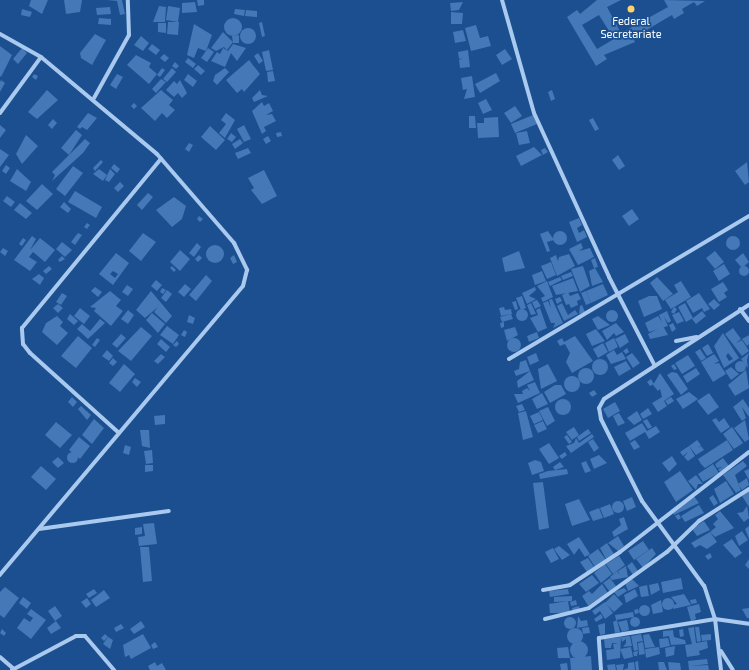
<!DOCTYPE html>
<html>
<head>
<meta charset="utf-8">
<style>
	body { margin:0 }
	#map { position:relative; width:749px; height:670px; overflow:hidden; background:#1b4f8f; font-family:"Exo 2",sans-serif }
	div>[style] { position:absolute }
	.building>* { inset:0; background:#4478b7 }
	.round { border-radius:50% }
	.minor>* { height:4px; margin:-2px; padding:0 2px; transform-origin:2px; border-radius:2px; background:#a9c9ee }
	.dots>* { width:11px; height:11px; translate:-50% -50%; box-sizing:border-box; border:2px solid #1b4f8f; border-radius:50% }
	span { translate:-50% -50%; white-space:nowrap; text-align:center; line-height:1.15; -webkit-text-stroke:3.5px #1b4f8f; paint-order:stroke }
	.poi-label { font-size:11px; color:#fff }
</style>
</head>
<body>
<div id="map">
	<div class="building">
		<div style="clip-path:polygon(31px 0,48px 0,42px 14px,29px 6px)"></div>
		<div style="clip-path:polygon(64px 0,82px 0,80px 12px,66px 14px)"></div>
		<div style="clip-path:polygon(107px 0,122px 0,125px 14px,120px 15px,117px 1px)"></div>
		<div style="clip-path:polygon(197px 0,204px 0,204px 5px,198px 6px)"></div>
		<div style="clip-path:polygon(evenodd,597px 0,621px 0,607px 7px,621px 33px,668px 7px,664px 0,705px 1px,697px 6px,694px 2px,682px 9px,684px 13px,674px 19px,672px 15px,633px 38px,635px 42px,604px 55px,607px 59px,596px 66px,567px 17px,577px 10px,580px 14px,597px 0,599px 15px,614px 39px,597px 49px,582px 25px,599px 15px)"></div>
		<div style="clip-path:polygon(195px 2px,197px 12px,182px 13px,182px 3px)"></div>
		<div style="clip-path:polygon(463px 2px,459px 10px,451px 11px,450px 3px)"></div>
		<div style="clip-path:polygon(159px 6px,166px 7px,165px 22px,153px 22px)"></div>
		<div style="clip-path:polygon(168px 6px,180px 8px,178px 22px,166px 20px)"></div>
		<div style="clip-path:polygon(110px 7px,111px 14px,97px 15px,96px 8px)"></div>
		<div style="clip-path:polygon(22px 9px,32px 12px,30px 17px,21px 15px)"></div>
		<div style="clip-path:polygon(235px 9px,245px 10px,244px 16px,234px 14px)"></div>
		<div style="clip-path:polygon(246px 10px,257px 11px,257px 17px,245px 16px)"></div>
		<div style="clip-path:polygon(451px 12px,463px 13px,462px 24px,451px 24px)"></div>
		<div style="clip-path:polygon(99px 18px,111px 19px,111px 25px,98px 24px)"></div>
		<div class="round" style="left:224px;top:18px;width:18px;height:18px"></div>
		<div style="clip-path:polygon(168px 22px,179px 22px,178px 35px,167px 34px)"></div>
		<div style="clip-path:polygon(262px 22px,265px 36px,262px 37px,259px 23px)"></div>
		<div style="clip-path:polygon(158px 23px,166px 23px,166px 33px,158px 32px)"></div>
		<div style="clip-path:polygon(194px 24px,212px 35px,206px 51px,198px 48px,194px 58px,187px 55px)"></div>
		<div style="clip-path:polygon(476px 25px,480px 38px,488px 36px,491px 46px,471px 51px,465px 28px)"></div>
		<div class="round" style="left:240px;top:28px;width:16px;height:16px"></div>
		<div style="clip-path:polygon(463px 30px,466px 41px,455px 43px,453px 32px)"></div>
		<div style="clip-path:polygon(223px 32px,233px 42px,227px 50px,224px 47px,216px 51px,211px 48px)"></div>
		<div style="clip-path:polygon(95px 34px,106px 40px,92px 65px,81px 58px,80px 53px)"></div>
		<div style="clip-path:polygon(239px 35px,239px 43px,233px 43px,232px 36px)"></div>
		<div style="clip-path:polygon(141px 36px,149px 43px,143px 51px,134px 45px)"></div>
		<div style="clip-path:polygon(152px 44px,160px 50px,156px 55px,148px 49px)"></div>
		<div style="clip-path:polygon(233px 44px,246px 48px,237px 61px,231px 53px,225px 67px,211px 61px,217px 52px,220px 54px,223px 48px,228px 51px)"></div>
		<div style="clip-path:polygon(0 46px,12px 55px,1px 77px,0 76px)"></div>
		<div style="clip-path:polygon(22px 48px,27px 53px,18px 64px,13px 59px)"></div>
		<div style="clip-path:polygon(208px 48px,214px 52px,207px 62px,201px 58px)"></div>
		<div style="clip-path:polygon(505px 49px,512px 59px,502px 65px,496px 55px)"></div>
		<div style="clip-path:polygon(269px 50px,273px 70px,266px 71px,262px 52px)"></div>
		<div style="clip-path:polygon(468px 50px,470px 67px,460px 68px,459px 60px,463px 58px,459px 59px,458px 52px)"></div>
		<div style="clip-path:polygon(258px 53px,263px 61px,259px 64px,254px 56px)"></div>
		<div style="clip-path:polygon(164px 54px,169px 58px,165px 62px,160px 58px)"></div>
		<div style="clip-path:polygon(136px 55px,151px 63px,149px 67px,157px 74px,149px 84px,127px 65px)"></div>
		<div style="clip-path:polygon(188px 58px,196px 64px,193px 68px,185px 62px)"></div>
		<div style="clip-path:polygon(249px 60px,260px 74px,244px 92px,242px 89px,237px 93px,226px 80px)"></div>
		<div style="clip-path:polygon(175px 62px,179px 66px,176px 69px,172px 66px)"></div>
		<div style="clip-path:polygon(198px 65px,205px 71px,201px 75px,194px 69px)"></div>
		<div style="clip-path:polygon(162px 68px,165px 70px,160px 77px,157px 75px)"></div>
		<div style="clip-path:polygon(172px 68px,176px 72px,167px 82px,163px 79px)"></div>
		<div style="clip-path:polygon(225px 68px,229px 72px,217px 85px,213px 81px,215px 75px)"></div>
		<div style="clip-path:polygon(273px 71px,275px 81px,268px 82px,267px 72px)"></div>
		<div style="clip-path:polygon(496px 73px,500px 81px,480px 93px,475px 84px)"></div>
		<div style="clip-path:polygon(34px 74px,38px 76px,36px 80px,32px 77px)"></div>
		<div style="clip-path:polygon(117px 74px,123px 77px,116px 89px,110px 85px)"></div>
		<div style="clip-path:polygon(188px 74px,197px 81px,193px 87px,184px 80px)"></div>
		<div style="clip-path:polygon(472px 76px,475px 97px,464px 99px,467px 89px,463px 90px,461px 78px)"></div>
		<div style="clip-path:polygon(161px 79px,166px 82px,156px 93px,152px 89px)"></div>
		<div style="clip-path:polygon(1px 80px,5px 83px,0 92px,0 82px)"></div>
		<div style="clip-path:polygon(180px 80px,187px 93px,182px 98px,178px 93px,174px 97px,166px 90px,174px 81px,177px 84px)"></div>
		<div style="clip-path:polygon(47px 90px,58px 100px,37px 119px,28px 112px)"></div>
		<div style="clip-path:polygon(161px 90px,173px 100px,169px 105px,175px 110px,167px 118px,162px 113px,155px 121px,141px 108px)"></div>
		<div style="clip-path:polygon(260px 90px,262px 95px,268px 96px,254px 102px,252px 98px)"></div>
		<div style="clip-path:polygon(552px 90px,555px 99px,551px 101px,548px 92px)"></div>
		<div style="clip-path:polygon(486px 99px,492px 110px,483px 114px,478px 103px)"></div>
		<div style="clip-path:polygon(262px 102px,264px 106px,269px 103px,273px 111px,266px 115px,272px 114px,276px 121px,264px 127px,266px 131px,262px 134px,252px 111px)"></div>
		<div style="clip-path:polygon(134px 103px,137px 106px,134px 109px,131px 106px)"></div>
		<div style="clip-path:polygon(515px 106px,522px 116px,511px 123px,504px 113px)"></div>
		<div style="clip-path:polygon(88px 113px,97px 118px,87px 130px,82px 127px,80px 129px,77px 127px)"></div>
		<div style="clip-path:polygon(226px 113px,235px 120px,225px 138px,219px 133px,226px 124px,221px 120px)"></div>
		<div style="clip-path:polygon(533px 115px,537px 124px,515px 133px,511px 124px)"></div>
		<div style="clip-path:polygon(469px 116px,475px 116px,476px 128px,469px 128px)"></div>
		<div style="clip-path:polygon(498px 117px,499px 137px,478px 138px,477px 123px,484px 123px,484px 118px)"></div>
		<div style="clip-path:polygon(593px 118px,599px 129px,595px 131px,589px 120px)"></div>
		<div style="clip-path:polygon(53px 119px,57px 123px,52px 129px,48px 125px)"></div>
		<div style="clip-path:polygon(0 125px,6px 130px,0 138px)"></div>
		<div style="clip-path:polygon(244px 125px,251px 139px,244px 142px,237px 129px)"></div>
		<div style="clip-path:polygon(210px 126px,225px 140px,216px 150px,201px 137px)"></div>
		<div style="clip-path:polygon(76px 130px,82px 135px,69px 155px,61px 148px)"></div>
		<div style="clip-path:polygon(527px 131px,530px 143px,519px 145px,516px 133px)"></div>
		<div style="clip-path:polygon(281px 132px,282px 136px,277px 137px,276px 133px)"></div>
		<div style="clip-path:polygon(231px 133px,236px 137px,232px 142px,227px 139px)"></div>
		<div style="clip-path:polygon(26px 135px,38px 146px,22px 164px,16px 154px)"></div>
		<div style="clip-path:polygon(268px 136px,271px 141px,266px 144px,263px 139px)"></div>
		<div style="clip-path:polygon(85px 139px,90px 143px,83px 153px,52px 181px,55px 175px,52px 172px)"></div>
		<div style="clip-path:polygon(240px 139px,243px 143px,235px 149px,232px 144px)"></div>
		<div style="clip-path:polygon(189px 143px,193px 145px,189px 152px,185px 149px)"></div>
		<div style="clip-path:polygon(534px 147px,542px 155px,521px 166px,516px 156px)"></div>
		<div style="clip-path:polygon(248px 148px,251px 153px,238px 159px,235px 153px)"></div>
		<div style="clip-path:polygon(545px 148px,548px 152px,543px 155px,541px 150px)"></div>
		<div style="clip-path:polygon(0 149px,9px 155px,0 167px)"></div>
		<div style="clip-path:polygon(618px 155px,625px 166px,619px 170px,612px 160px)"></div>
		<div style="clip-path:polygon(101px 160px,103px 162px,95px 171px,93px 168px)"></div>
		<div style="clip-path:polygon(747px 162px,749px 182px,745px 185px,735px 171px)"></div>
		<div style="clip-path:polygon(114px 164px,120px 169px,117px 173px,111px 168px)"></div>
		<div style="clip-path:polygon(6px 165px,10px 168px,6px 174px,2px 171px)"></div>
		<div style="clip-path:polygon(73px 166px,83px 173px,65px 196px,56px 189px)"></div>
		<div style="clip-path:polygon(17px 169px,31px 182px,26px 191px,10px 181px)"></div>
		<div style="clip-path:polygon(99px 169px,107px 175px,103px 181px,93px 174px)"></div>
		<div style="clip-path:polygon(110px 169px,115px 174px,109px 182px,105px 180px)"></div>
		<div style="clip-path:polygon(264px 170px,277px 196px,262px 204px,251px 190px,254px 188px,248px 178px)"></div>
		<div style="clip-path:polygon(120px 182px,124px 186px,118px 192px,114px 188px)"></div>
		<div style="clip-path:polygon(42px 184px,53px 194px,37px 210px,26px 201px)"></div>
		<div style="clip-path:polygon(75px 191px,102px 207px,96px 218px,68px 202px)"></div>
		<div style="clip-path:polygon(148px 193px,153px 197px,142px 210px,137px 205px)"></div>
		<div style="clip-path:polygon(7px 196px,15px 202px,11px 207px,3px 201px)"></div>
		<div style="clip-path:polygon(174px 197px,186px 206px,182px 219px,172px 227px,156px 210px)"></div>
		<div style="clip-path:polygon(64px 202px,71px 209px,68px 213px,60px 207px)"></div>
		<div style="clip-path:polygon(20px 203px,32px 213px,26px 219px,14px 210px)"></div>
		<div style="clip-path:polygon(632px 209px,639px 219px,629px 226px,622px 216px)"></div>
		<div style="clip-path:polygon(199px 216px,203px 219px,200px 222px,197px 219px)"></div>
		<div style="clip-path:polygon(579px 218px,582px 225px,577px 228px,579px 233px,584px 230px,587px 237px,577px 242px,569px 222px)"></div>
		<div style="clip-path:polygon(87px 223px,90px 225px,87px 229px,84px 227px)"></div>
		<div class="round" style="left:553px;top:231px;width:14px;height:14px"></div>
		<div style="clip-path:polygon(548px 231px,554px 240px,547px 242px,550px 251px,547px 252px,540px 234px)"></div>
		<div style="clip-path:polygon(78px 233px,82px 235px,75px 245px,71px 242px)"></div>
		<div style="clip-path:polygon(143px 233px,156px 242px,141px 261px,129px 251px)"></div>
		<div style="clip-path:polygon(32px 236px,36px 239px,30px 250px,40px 238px,55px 250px,45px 262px,33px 252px,29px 257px,37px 262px,30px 271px,14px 260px)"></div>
		<div class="round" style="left:726px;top:236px;width:14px;height:14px"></div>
		<div style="clip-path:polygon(23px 238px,26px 240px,22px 246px,19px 244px)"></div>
		<div style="clip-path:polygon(62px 242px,72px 250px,65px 257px,56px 249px)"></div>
		<div style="clip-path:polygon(197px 243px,201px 247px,194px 257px,189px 253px)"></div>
		<div style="clip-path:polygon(581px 243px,583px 248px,579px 251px,590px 248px,594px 257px,578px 265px,569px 249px)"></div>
		<div class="round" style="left:206px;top:245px;width:18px;height:18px"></div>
		<div style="clip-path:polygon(3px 248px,8px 251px,5px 256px,0 252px)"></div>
		<div style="clip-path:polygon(180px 250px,190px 259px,180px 271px,170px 262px)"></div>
		<div style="clip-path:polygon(519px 251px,525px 268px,505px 272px,502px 258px)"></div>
		<div style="clip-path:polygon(715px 251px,724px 262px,715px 269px,706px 258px)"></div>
		<div style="clip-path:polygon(evenodd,116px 253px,129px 263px,113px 285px,99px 274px,116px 253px,113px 271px,118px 274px,115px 278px,110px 274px,113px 271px)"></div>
		<div style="clip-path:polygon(743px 253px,749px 262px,742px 268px,735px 260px)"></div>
		<div style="clip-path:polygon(569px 254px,575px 266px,557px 276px,550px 258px,556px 255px,558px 261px,559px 257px)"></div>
		<div style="clip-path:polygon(199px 255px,202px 258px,198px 262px,195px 259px)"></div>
		<div style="clip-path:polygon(234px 255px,237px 262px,233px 264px,230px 258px)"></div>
		<div style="clip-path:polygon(62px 256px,65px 259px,60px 262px,58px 260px)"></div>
		<div style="clip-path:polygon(595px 258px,598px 267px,594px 268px,591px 260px)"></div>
		<div style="clip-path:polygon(551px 262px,556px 275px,547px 279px,541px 266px)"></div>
		<div style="clip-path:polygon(724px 264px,730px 274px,719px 281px,713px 271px)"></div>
		<div style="clip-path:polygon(49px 266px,52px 269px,46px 274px,43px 271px)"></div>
		<div style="clip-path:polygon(172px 266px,176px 270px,174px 272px,170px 268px)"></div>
		<div style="clip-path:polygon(583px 266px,590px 286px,580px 292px,571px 269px)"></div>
		<div class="round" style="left:739px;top:266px;width:10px;height:10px"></div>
		<div style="clip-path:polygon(595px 268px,603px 282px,592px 286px,589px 271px)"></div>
		<div style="clip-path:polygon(542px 271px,546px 281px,535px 285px,532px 275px)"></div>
		<div style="clip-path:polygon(571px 272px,573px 276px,563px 280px,561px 276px)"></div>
		<div style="clip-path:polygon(39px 274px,44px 278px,40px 285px,32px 279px)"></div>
		<div style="clip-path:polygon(206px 275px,212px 281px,196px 301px,189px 295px)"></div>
		<div style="clip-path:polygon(560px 277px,562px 280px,550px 286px,548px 282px)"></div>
		<div style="clip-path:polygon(657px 277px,673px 294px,663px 301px,650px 283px)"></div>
		<div style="clip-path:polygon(573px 278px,578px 291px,556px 295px,552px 286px)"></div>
		<div style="clip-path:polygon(156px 280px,162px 285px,157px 291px,151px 286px)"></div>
		<div style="clip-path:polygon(547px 281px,553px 297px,543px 302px,541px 298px,545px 296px,537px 286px)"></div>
		<div style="clip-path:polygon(681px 281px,691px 297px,671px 309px,665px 300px,678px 292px,674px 285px)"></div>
		<div style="clip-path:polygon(723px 282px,728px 290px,724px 293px,727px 297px,719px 302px,711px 289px)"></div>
		<div style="clip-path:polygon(185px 284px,191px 289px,184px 297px,178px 292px)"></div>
		<div style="clip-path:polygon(603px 284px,608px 295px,591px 303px,586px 291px)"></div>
		<div style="clip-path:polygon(127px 285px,133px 289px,128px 296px,122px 292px)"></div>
		<div style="clip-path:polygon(95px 287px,102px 292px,98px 297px,91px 291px)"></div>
		<div style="clip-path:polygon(535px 287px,536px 290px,529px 296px,536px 299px,527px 304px,522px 293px)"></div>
		<div style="clip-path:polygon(162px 288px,166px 290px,163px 294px,160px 292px)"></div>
		<div style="clip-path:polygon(167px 290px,172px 294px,166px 302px,161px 298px)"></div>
		<div style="clip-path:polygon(110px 291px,121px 300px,116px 306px,123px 311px,111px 326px,94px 311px,96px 308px,90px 307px)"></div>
		<div style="clip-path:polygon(151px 291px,172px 316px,166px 323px,154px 312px,158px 307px,145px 318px,136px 310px)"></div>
		<div style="clip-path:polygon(586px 291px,591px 303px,586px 305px,581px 293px)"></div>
		<div style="clip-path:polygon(568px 292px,570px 296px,578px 293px,581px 299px,577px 301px,578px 305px,571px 308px,569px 304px,566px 305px,562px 295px)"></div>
		<div style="clip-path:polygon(62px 293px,67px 296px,61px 305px,56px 302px)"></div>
		<div style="clip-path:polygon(699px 293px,710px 309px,704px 312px,702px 308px,693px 313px,686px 301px)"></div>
		<div style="clip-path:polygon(522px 296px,526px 308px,521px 310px,516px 298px)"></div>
		<div style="clip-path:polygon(649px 296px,657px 296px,662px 309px,644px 317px,638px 301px)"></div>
		<div style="clip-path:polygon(560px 297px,562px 301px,557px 304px,555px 299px)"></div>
		<div style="clip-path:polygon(552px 299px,563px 323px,553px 328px,555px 323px,551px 323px,543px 303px,548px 301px,551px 308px,549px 300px)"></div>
		<div style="clip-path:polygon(714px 299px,720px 305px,714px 310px,708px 304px)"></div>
		<div style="clip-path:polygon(537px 300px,541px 306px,535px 309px,532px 302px)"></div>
		<div style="clip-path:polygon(516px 301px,518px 309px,515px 310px,512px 302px)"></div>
		<div style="clip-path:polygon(531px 303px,536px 314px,531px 315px,527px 305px)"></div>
		<div style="clip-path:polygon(562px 303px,568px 315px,575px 310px,578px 314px,564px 321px,557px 306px)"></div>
		<div style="clip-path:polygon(685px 303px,693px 318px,686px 322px,678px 307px)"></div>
		<div style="clip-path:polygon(58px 304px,63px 308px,58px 313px,53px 308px)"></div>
		<div style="clip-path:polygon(582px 305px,585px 312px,579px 314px,580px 306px)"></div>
		<div style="clip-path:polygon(504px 307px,505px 310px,511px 309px,512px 314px,501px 316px,499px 308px)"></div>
		<div style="clip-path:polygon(674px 307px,677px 309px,674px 314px,671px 312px)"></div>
		<div style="clip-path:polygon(80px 308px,90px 316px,84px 324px,74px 316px)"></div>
		<div style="clip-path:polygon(540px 308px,547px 328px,538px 332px,530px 318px,538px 315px,536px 310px)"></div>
		<div class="round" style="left:516px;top:309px;width:12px;height:12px"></div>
		<div style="clip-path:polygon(128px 310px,134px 315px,128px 324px,121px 319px)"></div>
		<div class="round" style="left:606px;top:310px;width:12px;height:12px"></div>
		<div style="clip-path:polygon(667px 311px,671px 321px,668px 323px,664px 317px,668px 326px,649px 332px,645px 323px,658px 316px,662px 322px,659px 315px)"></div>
		<div style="clip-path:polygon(702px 311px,706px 316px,696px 324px,692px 319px)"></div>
		<div style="clip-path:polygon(679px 312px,684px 321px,677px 324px,672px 315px)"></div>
		<div style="clip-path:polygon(152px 313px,165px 324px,158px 333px,146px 320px)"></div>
		<div style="clip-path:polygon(70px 314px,78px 321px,74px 325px,67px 319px)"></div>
		<div style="clip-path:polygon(511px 314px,513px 319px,502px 322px,500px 317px)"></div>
		<div style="clip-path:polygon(189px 315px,195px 318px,193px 324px,187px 322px)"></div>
		<div style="clip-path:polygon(57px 316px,63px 322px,60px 326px,68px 333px,57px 345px,42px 332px,46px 323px)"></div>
		<div style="clip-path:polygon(598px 316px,610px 325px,598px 330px,592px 319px)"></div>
		<div style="clip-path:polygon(100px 319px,105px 323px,88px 339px,77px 329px,82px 324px,90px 331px)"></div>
		<div style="clip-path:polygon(504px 322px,504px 327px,501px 328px,500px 323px)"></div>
		<div style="clip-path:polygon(616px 323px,624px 332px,616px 336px,614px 333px,607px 340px,602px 331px)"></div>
		<div style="clip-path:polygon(673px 323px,676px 329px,672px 332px,669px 325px)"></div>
		<div style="clip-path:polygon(167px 326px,179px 335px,173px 344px,160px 335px)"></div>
		<div style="clip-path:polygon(663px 326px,668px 335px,650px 339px,648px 334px)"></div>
		<div style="clip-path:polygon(141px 327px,152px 336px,131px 361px,118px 351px)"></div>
		<div style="clip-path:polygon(515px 327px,518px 335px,507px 341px,504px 330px)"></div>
		<div style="clip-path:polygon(733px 328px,741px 339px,736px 343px,742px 340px,749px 351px,742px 356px,725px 334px)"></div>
		<div style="clip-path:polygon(596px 329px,605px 341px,592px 346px,586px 334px)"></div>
		<div style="clip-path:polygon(184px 330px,187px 332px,185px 337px,181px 335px)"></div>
		<div style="clip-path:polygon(537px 332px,539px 338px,529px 342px,527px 336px)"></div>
		<div style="clip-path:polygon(evenodd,723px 333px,739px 358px,724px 368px,714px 346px,723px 333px,728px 353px,733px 359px,729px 361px,726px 356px,728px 353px)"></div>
		<div style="clip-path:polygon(121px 334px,126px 338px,117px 348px,112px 344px)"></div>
		<div style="clip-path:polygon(625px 334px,629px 342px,620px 348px,615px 339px)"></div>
		<div style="clip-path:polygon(749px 335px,749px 344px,747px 346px,742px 339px)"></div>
		<div style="clip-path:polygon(78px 336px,92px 348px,76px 368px,61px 356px)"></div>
		<div style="clip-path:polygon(575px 336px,593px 361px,572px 373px,566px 362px,570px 353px,565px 344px,560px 346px,557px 341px,562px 338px,564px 342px)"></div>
		<div style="clip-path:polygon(97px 338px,100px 340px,95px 347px,92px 345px)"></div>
		<div style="clip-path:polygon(614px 338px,618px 347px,609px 352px,605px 343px)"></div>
		<div class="round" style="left:507px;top:338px;width:14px;height:14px"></div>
		<div style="clip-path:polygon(161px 339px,170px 347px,166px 352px,157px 344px)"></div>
		<div style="clip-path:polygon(177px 341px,179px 344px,176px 347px,173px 345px)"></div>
		<div style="clip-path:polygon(603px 343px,608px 352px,598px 358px,593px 349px)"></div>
		<div style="clip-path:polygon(708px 344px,713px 353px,707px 356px,702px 348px)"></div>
		<div style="clip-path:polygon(627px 348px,629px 352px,626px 354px,623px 351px)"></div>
		<div style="clip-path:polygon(700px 349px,706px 358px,701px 361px,695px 352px)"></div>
		<div style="clip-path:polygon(107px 350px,113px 356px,109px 361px,102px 356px)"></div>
		<div style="clip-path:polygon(614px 350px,617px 355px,622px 352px,626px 359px,611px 364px,606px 355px)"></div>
		<div style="clip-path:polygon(536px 353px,539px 361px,530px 365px,527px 357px)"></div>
		<div style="clip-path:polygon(632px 353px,640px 363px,633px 368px,626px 357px)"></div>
		<div style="clip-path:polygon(749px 353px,747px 360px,748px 368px,741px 359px)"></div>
		<div style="clip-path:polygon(161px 354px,165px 357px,158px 364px,154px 361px)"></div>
		<div style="clip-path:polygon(714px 354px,719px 361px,714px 364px,719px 363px,726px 374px,713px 382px,701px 362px)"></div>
		<div style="clip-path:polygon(688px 355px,695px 366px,682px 374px,675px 363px)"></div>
		<div style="clip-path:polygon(113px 358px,117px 362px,113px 366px,109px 363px)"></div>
		<div class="round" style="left:592px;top:359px;width:16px;height:16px"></div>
		<div style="clip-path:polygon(526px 360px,530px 371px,516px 376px,514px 371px,519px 369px,520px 362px)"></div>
		<div class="round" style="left:734.5px;top:360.5px;width:11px;height:11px"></div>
		<div style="clip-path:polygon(626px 361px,631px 369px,619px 376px,614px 367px)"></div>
		<div style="clip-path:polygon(124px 364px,135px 374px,120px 392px,109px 383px)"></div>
		<div style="clip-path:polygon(548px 364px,557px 381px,541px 389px,538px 369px)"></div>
		<div style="clip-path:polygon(674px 364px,677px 369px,674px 370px,671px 366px)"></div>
		<div style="clip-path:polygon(731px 367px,739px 374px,731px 380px,725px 371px)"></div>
		<div class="round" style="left:578px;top:368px;width:16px;height:16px"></div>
		<div style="clip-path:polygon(696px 368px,700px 374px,687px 383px,683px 376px)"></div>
		<div style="clip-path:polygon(746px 370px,749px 388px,735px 396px,728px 385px)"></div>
		<div style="clip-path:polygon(530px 371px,534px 380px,518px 388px,517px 381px)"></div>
		<div style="clip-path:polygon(672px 372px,677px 373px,688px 389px,681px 395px,667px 375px)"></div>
		<div style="clip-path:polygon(660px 373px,674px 394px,664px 401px,667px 406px,658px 412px,652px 403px,662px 397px,660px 389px,658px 391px,653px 385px)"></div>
		<div class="round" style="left:564px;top:376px;width:16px;height:16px"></div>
		<div style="clip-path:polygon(135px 378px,141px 382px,137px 387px,132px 382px)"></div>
		<div style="clip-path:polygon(651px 379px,654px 384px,650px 386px,647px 382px)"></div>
		<div style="clip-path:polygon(535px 382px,540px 393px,518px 403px,514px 394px,523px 394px,522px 391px,527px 388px,530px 391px,527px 385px)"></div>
		<div style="clip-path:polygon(555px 385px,561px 385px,566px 394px,550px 403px,544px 392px)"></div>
		<div style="clip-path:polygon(594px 390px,597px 394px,592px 397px,589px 393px)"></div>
		<div style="clip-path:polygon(689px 392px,698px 399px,683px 409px,676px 399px)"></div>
		<div style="clip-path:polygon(542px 393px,548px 404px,537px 409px,532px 399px)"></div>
		<div style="clip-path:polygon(709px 393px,719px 407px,708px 415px,697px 401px)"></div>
		<div style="clip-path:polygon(72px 397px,77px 402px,73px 407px,68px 402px)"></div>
		<div style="clip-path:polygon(671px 397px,674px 401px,668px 405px,665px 401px)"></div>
		<div class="round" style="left:555px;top:399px;width:16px;height:16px"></div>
		<div style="clip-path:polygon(743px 399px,749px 408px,749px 417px,742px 407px,746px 418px,742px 421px,733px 407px)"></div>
		<div style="clip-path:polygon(615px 402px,620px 411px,608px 418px,603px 409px)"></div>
		<div style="clip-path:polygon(522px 404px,525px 410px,519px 412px,516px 406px)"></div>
		<div style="clip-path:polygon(81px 406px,91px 415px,87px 420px,78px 409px)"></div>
		<div style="clip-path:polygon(548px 407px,555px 421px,547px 426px,539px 411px)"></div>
		<div style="clip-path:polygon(648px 408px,652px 414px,643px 419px,640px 414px)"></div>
		<div style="clip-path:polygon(526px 411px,533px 437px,523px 440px,518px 413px)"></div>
		<div style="clip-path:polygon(637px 411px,642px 420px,634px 425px,627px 418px)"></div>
		<div style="clip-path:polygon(539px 412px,543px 420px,534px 424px,530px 416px)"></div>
		<div style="clip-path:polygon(619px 413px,625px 423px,618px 426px,613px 416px)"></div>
		<div style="clip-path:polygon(165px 415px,165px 424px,155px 425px,154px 416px)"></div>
		<div style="clip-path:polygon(716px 418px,719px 422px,724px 418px,730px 427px,721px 433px,712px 420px)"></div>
		<div style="clip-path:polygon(94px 419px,104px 428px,92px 444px,82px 435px)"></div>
		<div style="clip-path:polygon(647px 419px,652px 427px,648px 429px,643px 421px)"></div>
		<div style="clip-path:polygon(745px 420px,749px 439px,745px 442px,734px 428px)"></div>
		<div style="clip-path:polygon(543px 421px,547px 429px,538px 433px,534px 425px)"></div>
		<div style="clip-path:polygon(56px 422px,72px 435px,60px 448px,45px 435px)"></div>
		<div style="clip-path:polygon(642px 423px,647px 431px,656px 426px,660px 432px,649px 439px,645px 432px,630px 441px,625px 433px)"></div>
		<div style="clip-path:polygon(574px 427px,579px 435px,572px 440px,566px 432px)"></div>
		<div style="clip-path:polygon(732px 427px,743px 443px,734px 449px,723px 434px)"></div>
		<div style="clip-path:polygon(588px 429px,591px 433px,579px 441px,577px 437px)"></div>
		<div style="clip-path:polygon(140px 430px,149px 430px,150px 448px,142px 446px)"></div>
		<div style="clip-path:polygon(592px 434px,594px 437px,571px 453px,566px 446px,574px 443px,576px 438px,579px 443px)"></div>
		<div style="clip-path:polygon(567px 435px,572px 442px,569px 444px,564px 437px)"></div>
		<div style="clip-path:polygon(79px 437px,90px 446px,80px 459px,69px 450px)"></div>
		<div style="clip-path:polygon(593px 439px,599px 448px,594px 452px,588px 442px)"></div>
		<div style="clip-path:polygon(635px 440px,640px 447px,634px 450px,630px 443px)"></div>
		<div style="clip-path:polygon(697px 440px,701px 445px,698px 448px,701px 446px,704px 450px,696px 455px,689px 446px)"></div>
		<div style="clip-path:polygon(727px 440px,733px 450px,705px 468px,701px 464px,698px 459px)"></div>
		<div style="clip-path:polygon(549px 443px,559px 458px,549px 464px,539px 449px)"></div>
		<div style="clip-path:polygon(125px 445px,131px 447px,129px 455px,123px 453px)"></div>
		<div style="clip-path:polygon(689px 446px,695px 456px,688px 461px,684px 457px,688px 452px,683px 456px,680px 452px)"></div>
		<div style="clip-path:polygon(152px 450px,153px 463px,146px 464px,144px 451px)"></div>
		<div class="round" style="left:66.5px;top:451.5px;width:11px;height:11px"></div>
		<div style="clip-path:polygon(565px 452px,567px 455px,562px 459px,559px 456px)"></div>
		<div style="clip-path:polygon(599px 455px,607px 463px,594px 469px,590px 459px)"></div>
		<div style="clip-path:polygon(672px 456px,677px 464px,669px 472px,662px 463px)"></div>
		<div style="clip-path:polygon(58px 457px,64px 463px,58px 468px,52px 462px)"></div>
		<div style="clip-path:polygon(723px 458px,729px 466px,720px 472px,718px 469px,723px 467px,717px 468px,715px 464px)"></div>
		<div style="clip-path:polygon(535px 460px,541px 462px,544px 471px,532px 475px,528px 463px)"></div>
		<div style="clip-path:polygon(586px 461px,591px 471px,585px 473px,581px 463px)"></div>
		<div style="clip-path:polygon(743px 461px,747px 466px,735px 475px,741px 490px,736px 493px,723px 475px)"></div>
		<div style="clip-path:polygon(560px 462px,564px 467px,555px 470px,553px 467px)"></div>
		<div style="clip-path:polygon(713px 464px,719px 473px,703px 482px,698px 474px)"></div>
		<div style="clip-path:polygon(145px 465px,153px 465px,153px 471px,145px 472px)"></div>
		<div style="clip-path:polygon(41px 466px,56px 479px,46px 490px,31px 477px)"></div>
		<div style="clip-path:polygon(567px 469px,568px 474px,540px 479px,539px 474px,548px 471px)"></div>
		<div style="clip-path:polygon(749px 469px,749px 480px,744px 471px)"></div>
		<div style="clip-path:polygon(680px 471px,693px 490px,676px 502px,664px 482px)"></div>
		<div style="clip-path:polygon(696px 475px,703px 484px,698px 484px,696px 490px,688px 481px)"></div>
		<div style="clip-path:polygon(747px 478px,749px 485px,742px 490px,738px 484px)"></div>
		<div style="clip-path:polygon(726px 481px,734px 494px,720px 503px,714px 489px)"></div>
		<div style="clip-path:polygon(543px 482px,549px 528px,539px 530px,533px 483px)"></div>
		<div style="clip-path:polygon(749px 491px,749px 507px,742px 496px)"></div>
		<div style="clip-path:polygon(693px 495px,699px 503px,674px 515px,671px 510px)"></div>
		<div style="clip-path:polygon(713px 495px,718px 503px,714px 506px,709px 498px)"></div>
		<div style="clip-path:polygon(632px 497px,636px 507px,627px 511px,623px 501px)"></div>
		<div style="clip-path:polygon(579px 499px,590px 520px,572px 526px,565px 504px)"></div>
		<div class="round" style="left:612px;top:501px;width:12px;height:12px"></div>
		<div style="clip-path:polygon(610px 504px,614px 514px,604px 518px,600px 508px)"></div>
		<div style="clip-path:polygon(699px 505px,704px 513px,685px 522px,681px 516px)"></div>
		<div style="clip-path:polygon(747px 506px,749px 518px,744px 522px,737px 513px,743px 512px)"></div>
		<div style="clip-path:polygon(599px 508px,603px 518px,593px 521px,589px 512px)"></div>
		<div style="clip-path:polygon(720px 511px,734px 528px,715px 537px,710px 532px,716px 527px,713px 524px,718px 519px,715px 515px)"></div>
		<div style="clip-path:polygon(679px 514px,681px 518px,678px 520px,675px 516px)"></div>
		<div style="clip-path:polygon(624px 517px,628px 529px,614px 537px,612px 532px,621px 525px,619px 519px)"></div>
		<div style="clip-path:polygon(704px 521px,710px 530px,697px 536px,692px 529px)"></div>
		<div style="clip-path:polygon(154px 523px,157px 544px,139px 546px,138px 537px,145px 536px,143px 524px)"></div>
		<div style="clip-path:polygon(749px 526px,749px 539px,745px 529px)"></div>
		<div style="clip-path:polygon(142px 527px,142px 534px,135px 535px,135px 528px)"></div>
		<div style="clip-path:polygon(742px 531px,748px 540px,739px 546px,735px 536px)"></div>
		<div style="clip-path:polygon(710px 532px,717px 542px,707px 549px,700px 545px,695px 548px,691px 543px)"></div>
		<div style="clip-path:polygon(618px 536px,624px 546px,618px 551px,608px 543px)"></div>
		<div style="clip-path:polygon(579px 537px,590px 554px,585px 557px,579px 548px,574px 555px,567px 544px)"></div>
		<div style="clip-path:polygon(732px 539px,742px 553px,735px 558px,723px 545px)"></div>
		<div style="clip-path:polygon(643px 541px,649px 550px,634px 560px,628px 551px)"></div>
		<div style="clip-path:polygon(607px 543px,614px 554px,606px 559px,600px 548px)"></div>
		<div style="clip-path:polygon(559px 546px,570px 555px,562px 560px,554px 549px)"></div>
		<div style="clip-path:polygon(140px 547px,149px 547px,152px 581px,143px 582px)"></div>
		<div style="clip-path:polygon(553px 548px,559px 559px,551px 563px,545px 552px)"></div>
		<div style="clip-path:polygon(652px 548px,656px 554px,643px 568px,636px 559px)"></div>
		<div style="clip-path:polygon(598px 549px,606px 560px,595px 567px,588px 556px)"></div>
		<div style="clip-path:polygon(710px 553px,712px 557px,708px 560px,705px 556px)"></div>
		<div style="clip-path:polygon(619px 556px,625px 565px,613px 574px,606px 564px)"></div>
		<div style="clip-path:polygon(588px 558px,594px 567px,587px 572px,580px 562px)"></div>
		<div style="clip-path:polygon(749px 559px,749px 569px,745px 565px)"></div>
		<div style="clip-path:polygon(632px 562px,638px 571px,633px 575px,627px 566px)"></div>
		<div style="clip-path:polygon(605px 564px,612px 574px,601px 583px,594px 573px)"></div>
		<div style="clip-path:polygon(626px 566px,628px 577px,612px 580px,610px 577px,617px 571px,620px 575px,618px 571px)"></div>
		<div style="clip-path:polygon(592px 575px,599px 583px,586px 592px,579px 584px)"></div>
		<div style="clip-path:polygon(610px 578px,616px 586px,610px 592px,603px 583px)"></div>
		<div style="clip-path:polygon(681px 578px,683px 589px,663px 593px,661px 582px)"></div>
		<div style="clip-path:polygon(632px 579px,639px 586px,628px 591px,625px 583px)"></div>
		<div style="clip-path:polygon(658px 583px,660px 590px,651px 595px,649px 585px)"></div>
		<div style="clip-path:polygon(602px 584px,608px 593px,589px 607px,582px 596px,589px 591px,592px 594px)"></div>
		<div style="clip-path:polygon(647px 585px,649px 596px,641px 597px,639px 587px)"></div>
		<div style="clip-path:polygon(5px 587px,19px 598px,4px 618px,0 615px,0 592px)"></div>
		<div style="clip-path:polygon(624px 588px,627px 591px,618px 597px,614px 592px)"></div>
		<div style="clip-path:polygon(94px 589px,97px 593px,89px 598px,86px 594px)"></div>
		<div style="clip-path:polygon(568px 589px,569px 594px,550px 597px,549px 591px)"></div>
		<div style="clip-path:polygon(635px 589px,638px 596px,626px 603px,624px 595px)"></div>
		<div style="clip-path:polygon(104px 590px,110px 598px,96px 607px,91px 600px)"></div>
		<div style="clip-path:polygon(614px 594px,623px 604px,614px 612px,605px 603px)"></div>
		<div style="clip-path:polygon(684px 594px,691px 605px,673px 609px,672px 605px,677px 604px,671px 597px)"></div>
		<div style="clip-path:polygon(572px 596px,572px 601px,554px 602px,554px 597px)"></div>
		<div style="clip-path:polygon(23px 597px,31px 603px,27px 609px,19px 603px)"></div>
		<div style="clip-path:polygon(87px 598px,91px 604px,86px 608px,81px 602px)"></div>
		<div class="round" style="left:662px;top:598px;width:12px;height:12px"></div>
		<div style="clip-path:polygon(696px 599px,697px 603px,691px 604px,690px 600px)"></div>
		<div style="clip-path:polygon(576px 600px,577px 605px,571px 606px,570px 602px)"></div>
		<div style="clip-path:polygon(661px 600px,663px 612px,653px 614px,651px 605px)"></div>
		<div style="clip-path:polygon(568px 601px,570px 613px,550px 613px,549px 604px)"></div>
		<div style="clip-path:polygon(605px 602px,613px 613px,605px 619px,600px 611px,595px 615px,592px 611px)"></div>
		<div style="clip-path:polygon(699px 604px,701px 612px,695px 614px,696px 619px,691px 621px,687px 607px)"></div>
		<div class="round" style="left:638.5px;top:604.5px;width:11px;height:11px"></div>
		<div style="clip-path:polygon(55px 606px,62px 616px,55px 621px,48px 611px)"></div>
		<div style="clip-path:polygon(579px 606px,580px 610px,573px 612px,572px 608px)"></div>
		<div style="clip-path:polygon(749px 608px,749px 618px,747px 618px,742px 609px)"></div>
		<div style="clip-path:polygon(31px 609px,46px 620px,31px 639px,17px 628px,24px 618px,30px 622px,33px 618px,27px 614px)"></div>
		<div style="clip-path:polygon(638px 609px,639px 613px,635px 614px,634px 610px)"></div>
		<div style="clip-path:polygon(633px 612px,634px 617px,616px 620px,615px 615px)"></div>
		<div style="clip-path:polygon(601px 614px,603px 618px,596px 622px,594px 619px)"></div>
		<div style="clip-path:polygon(578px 616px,581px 621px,587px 620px,588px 626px,577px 628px)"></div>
		<div class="round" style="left:564px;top:617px;width:12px;height:12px"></div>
		<div class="round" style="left:630px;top:617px;width:10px;height:10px"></div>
		<div style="clip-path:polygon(617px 620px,620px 632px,615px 633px,613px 622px)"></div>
		<div style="clip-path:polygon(627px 620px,629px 630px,622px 632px,618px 622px)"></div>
		<div style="clip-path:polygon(56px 621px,61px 628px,51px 634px,47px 628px)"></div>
		<div style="clip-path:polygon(141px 621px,145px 627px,134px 634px,130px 629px)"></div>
		<div style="clip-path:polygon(605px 623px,605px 634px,600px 635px,598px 625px)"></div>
		<div style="clip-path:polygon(121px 624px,124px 628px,116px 632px,114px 628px)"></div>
		<div style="clip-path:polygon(589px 627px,590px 633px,583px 634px,582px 628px)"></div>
		<div style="clip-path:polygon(694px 627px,696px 643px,707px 641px,708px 648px,699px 651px,700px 655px,687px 657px,685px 645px,692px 644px,688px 628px)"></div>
		<div style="clip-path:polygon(695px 627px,699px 627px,701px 641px,697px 642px)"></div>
		<div class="round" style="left:567px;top:628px;width:16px;height:16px"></div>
		<div style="clip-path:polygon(2px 629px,6px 633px,4px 636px,0 633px)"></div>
		<div style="clip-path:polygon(683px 629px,684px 636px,680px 637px,679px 630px)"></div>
		<div style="clip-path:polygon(673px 630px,674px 637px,685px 640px,686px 644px,671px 645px,669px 636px,663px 637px,663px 631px)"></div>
		<div style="clip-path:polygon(105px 634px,108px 637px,104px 641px,101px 638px)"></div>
		<div style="clip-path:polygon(143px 634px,151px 648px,131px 659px,129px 655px,125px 657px,123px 645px)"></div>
		<div style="clip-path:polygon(641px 634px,643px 641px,637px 642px,638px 650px,634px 651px,631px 636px)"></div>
		<div style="clip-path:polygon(649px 634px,655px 647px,645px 648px,643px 635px)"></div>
		<div style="clip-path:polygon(711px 634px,711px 640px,702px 641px,701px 635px)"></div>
		<div style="clip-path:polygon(630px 636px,632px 646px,623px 647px,626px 643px,626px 639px,622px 642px,621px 637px)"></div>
		<div style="clip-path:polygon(108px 637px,113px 640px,110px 649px,103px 644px)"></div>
		<div style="clip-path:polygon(621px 637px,620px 658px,607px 660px,606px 650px,614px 649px,613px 644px,618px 643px,612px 643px,611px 648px,605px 648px,604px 639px)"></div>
		<div style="clip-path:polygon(668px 638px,670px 646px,660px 648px,659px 639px)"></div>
		<div class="round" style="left:570px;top:641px;width:18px;height:18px"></div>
		<div style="clip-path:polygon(155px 642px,158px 647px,153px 649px,151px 645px)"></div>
		<div style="clip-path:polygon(643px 642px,645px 654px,639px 655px,638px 643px)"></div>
		<div style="clip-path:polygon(675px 646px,674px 655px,666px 657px,665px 648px)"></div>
		<div style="clip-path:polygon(568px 647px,570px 658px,558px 658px,557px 648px)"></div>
		<div style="clip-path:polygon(631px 647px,633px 657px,624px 659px,620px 649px)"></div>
		<div style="clip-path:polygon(659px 647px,660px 654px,646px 658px,645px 649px)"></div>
		<div style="clip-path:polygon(638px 651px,637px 656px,634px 656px,633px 652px)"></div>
		<div style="clip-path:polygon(591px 656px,592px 670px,571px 670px,570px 658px)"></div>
		<div style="clip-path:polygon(707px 659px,708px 664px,691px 666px,708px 665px,709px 670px,689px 670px,688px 661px)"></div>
		<div style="clip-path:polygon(638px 661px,639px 670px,636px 670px,635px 662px)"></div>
		<div style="clip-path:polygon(155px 662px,157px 666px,162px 663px,166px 670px,150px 670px,148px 666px)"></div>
		<div style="clip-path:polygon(634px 662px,635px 670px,623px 670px,628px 668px,628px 663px)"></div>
		<div style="clip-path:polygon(658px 662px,664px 662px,667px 670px,659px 670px)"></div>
		<div style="clip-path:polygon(668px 662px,680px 663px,681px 670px,669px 670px)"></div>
		<div style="clip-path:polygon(567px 663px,568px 670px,561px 670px,560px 664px)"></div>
		<div style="clip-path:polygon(615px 664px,616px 670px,608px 670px,607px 665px)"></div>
		<div style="clip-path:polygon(624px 664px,623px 670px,617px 670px,616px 665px)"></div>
	</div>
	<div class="minor">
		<div style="left:502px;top:0;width:117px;rotate:74.2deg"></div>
		<div style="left:534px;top:113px;width:180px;rotate:65.4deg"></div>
		<div style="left:609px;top:277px;width:100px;rotate:62.7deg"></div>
		<div style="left:0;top:34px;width:47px;rotate:29.3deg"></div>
		<div style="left:41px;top:57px;width:151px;rotate:39.9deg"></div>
		<div style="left:157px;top:154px;width:118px;rotate:49.1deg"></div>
		<div style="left:234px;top:243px;width:30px;rotate:64deg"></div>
		<div style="left:247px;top:270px;width:16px;rotate:104deg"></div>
		<div style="left:243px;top:286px;width:378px;rotate:130.1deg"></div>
		<div style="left:94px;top:98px;width:72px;rotate:-60.9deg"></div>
		<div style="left:129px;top:35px;width:35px;rotate:-92deg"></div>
		<div style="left:0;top:113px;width:69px;rotate:-53.8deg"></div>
		<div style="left:740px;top:309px;width:15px;rotate:53deg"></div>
		<div style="left:676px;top:341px;width:21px;rotate:-11deg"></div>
		<div style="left:509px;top:359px;width:279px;rotate:-30.8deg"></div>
		<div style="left:119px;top:433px;width:120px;rotate:-138deg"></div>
		<div style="left:30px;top:353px;width:11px;rotate:-128deg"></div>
		<div style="left:23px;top:344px;width:16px;rotate:-94deg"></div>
		<div style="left:22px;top:328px;width:219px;rotate:-50.6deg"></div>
		<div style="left:39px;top:529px;width:131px;rotate:-7.9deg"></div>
		<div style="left:543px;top:590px;width:27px;rotate:-10deg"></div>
		<div style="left:570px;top:585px;width:60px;rotate:-33.4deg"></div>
		<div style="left:620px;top:552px;width:163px;rotate:-37.8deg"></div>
		<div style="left:545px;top:619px;width:45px;rotate:-14deg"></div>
		<div style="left:589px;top:608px;width:96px;rotate:-35.7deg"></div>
		<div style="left:667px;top:552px;width:45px;rotate:-44.1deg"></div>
		<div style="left:699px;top:521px;width:59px;rotate:-32.6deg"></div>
		<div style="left:721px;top:651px;width:22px;rotate:58deg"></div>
		<div style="left:0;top:657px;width:18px;rotate:41deg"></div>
		<div style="left:12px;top:670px;width:72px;rotate:-28deg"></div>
		<div style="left:76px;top:636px;width:9px"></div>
		<div style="left:85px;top:636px;width:45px;rotate:49.5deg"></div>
		<div style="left:601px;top:670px;width:32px;rotate:-94deg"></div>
		<div style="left:599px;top:638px;width:118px;rotate:-9.3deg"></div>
		<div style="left:715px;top:619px;width:34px;rotate:8deg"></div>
		<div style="left:721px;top:670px;width:51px;rotate:-96.7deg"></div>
		<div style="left:715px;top:619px;width:35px;rotate:-108deg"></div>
		<div style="left:704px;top:586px;width:105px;rotate:-126.1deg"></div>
		<div style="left:642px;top:501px;width:92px;rotate:-116.6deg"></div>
		<div style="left:601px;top:419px;width:11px;rotate:-100deg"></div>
		<div style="left:599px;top:408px;width:10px;rotate:-61deg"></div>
		<div style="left:604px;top:399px;width:173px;rotate:-33deg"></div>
	</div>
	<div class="dots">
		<div style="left:631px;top:9px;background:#ffd166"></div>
	</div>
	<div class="poi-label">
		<span style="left:631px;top:28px">Federal<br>Secretariate</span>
	</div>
</div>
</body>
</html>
